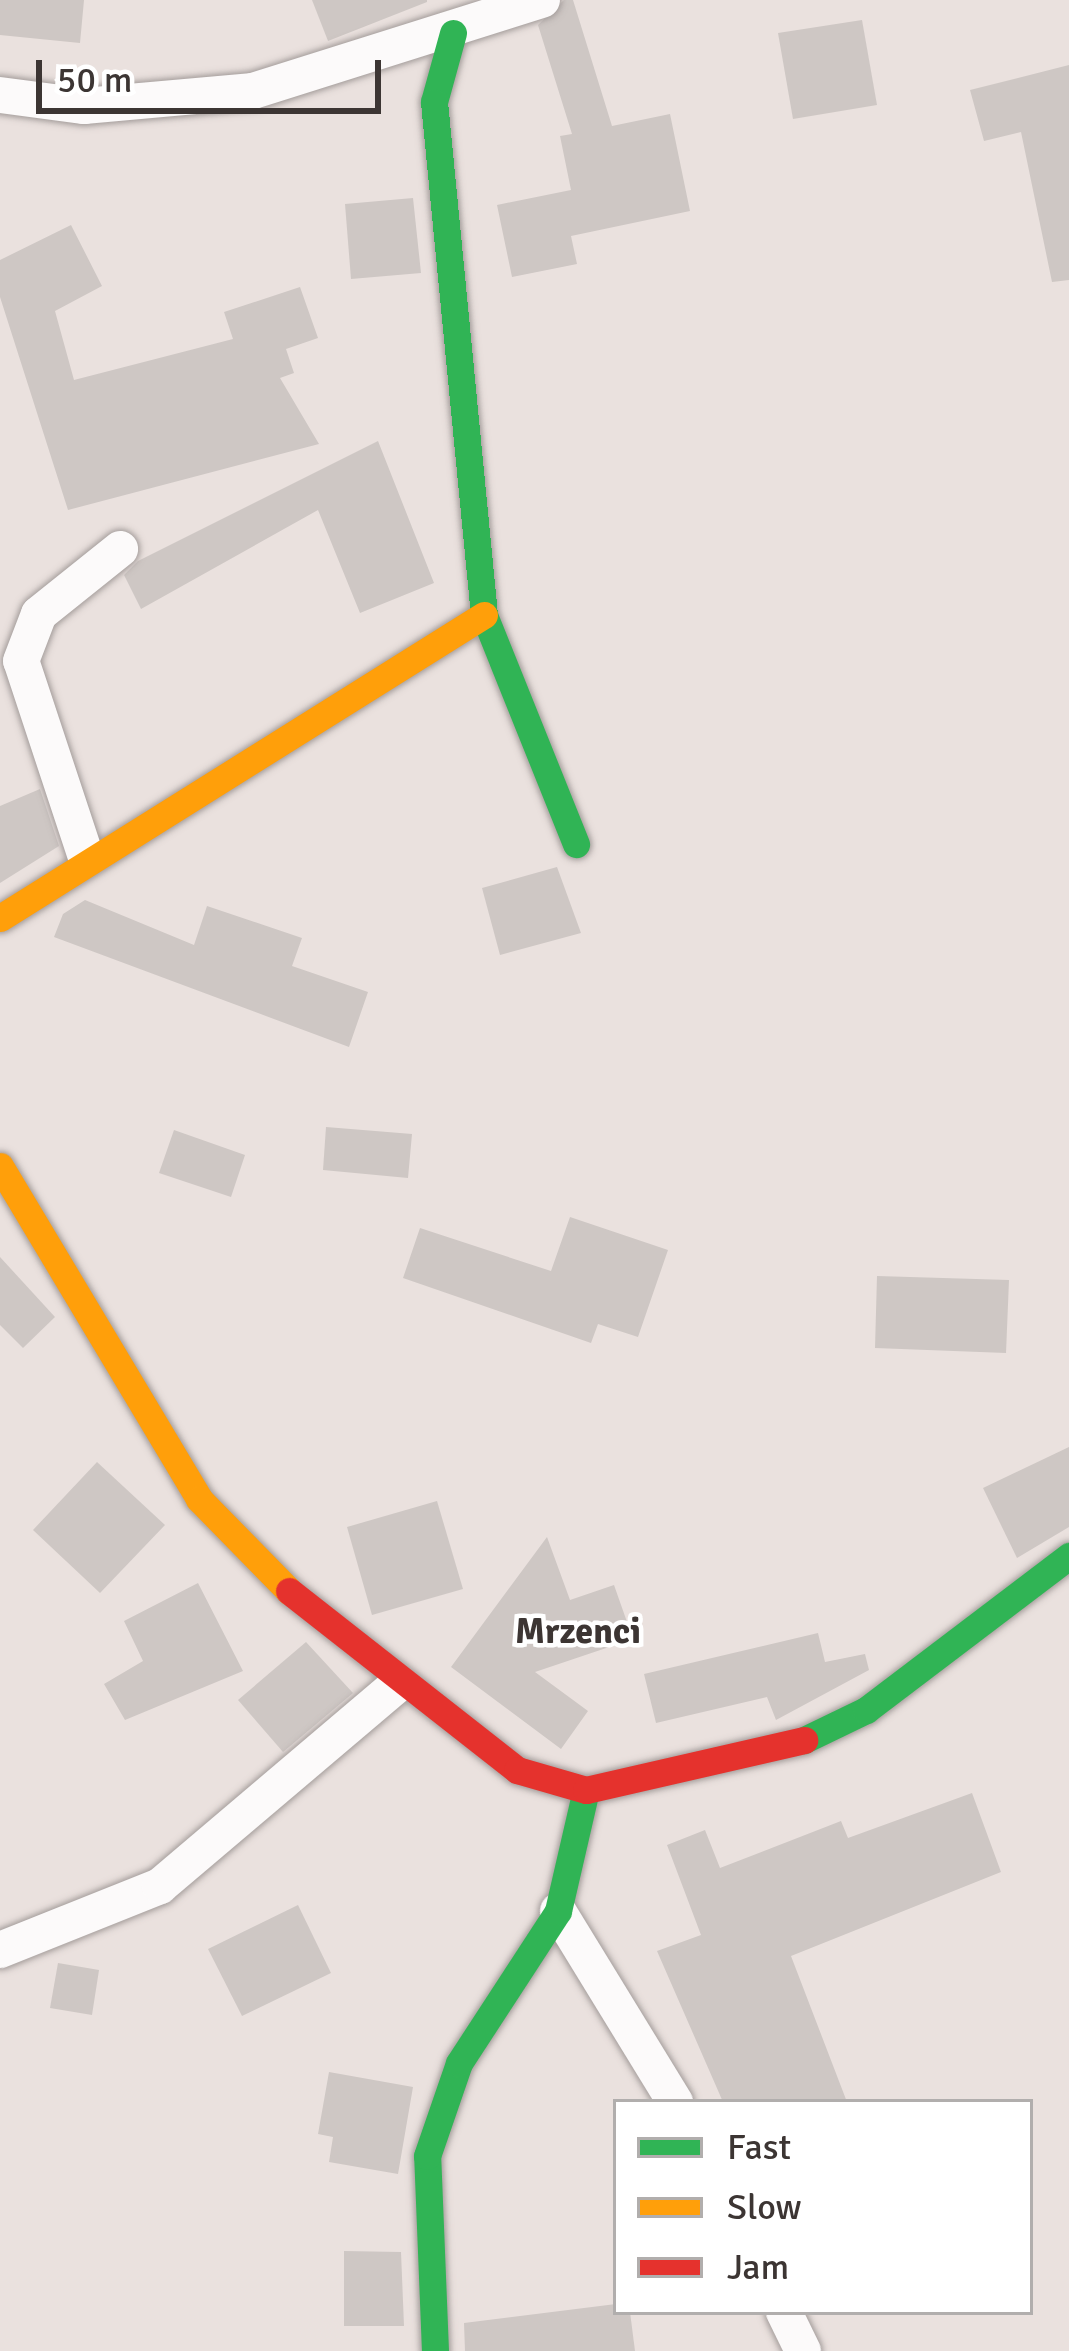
<!DOCTYPE html>
<html>
<head>
<meta charset="utf-8">
<style>
	body { margin:0 }
	#map { position:relative; width:1069px; height:2351px; overflow:hidden; background:#eae1de; font-family:Signika,sans-serif }
	div>[style] { position:absolute }
	.building>* { inset:0; background:#cec7c4 }
	.roads { filter:drop-shadow(0 0 3px #a49d9b) drop-shadow(0 0 3px #a49d9b) }
	.street>* { height:36px; margin:-18px; padding:0 18px; transform-origin:18px; border-radius:18px; background:#fcfafa }
	.fast>* { height:27px; margin:-13.5px; padding:0 13.5px; transform-origin:13.5px; border-radius:13.5px; background:#30b455 }
	.slow>* { height:27px; margin:-13.5px; padding:0 13.5px; transform-origin:13.5px; border-radius:13.5px; background:#ff9f0a }
	.jam>* { height:27px; margin:-13.5px; padding:0 13.5px; transform-origin:13.5px; border-radius:13.5px; background:#e5322d }
	span { translate:-50% -50%; white-space:nowrap; text-align:center; line-height:1.15; -webkit-text-stroke:9px #fff; paint-order:stroke }
	.quarter-label { font-size:36px; color:#3c3533; font-weight:700 }
	.legend { position:absolute; left:613px; top:2099px; width:420px; height:216px; box-sizing:border-box; background:#fff; border:3px solid #b1aead; margin:0; padding:15px 21px; list-style:none; font-size:36px; color:#3c3533 }
	.legend li { display:flex; align-items:center; gap:24px; height:60px }
	.legend b { width:60px; border:3px solid #b1aead }
	.scale { position:absolute; left:36px; top:60px; width:345px; height:54px; box-sizing:border-box; border:6px solid #3c3533; border-top:0; padding-left:15px; font-size:36px; line-height:42px; white-space:nowrap; color:#3c3533; -webkit-text-stroke:9px #fff; paint-order:stroke }
</style>
</head>
<body>
<div id="map">
	<div class="building">
		<div style="clip-path:polygon(0 0,84px 0,80px 43px,0 35px)"></div>
		<div style="clip-path:polygon(312px 0,427px 0,427px 2px,328px 41px)"></div>
		<div style="clip-path:polygon(564px 0,573px 0,612px 126px,670px 114px,690px 211px,571px 236px,577px 264px,512px 277px,497px 205px,571px 190px,560px 136px,572px 134px,538px 25px)"></div>
		<div style="clip-path:polygon(862px 20px,877px 105px,793px 119px,778px 33px)"></div>
		<div style="clip-path:polygon(1069px 65px,1069px 280px,1052px 282px,1021px 132px,984px 141px,970px 90px)"></div>
		<div style="clip-path:polygon(413px 198px,421px 273px,351px 279px,345px 204px)"></div>
		<div style="clip-path:polygon(71px 225px,102px 286px,55px 311px,74px 380px,233px 339px,224px 312px,300px 287px,318px 338px,286px 349px,294px 373px,280px 378px,319px 444px,68px 510px,0 297px,0 260px)"></div>
		<div style="clip-path:polygon(378px 441px,434px 583px,360px 613px,318px 510px,141px 609px,124px 575px,138px 561px)"></div>
		<div style="clip-path:polygon(40px 789px,59px 846px,0 883px,0 806px)"></div>
		<div style="clip-path:polygon(557px 867px,581px 933px,500px 955px,482px 888px)"></div>
		<div style="clip-path:polygon(85px 900px,194px 945px,207px 906px,302px 938px,292px 966px,368px 992px,349px 1047px,54px 937px,63px 914px)"></div>
		<div style="clip-path:polygon(326px 1127px,412px 1134px,408px 1178px,323px 1170px)"></div>
		<div style="clip-path:polygon(174px 1130px,245px 1155px,231px 1197px,159px 1173px)"></div>
		<div style="clip-path:polygon(570px 1217px,668px 1250px,638px 1337px,598px 1324px,591px 1343px,403px 1278px,420px 1228px,551px 1271px)"></div>
		<div style="clip-path:polygon(0 1257px,55px 1317px,23px 1348px,0 1325px)"></div>
		<div style="clip-path:polygon(877px 1276px,1009px 1280px,1006px 1353px,875px 1348px)"></div>
		<div style="clip-path:polygon(1069px 1447px,1069px 1527px,1017px 1558px,983px 1488px)"></div>
		<div style="clip-path:polygon(97px 1462px,165px 1525px,100px 1593px,33px 1530px)"></div>
		<div style="clip-path:polygon(437px 1501px,463px 1589px,372px 1615px,347px 1527px)"></div>
		<div style="clip-path:polygon(547px 1537px,570px 1600px,614px 1585px,633px 1639px,535px 1672px,588px 1711px,561px 1749px,451px 1667px)"></div>
		<div style="clip-path:polygon(198px 1583px,243px 1671px,125px 1720px,104px 1684px,143px 1661px,124px 1621px)"></div>
		<div style="clip-path:polygon(818px 1633px,825px 1662px,865px 1654px,869px 1670px,776px 1720px,767px 1697px,656px 1723px,644px 1674px)"></div>
		<div style="clip-path:polygon(306px 1642px,353px 1693px,283px 1752px,238px 1700px)"></div>
		<div style="clip-path:polygon(972px 1793px,1001px 1872px,791px 1956px,847px 2102px,723px 2102px,657px 1951px,701px 1935px,667px 1845px,705px 1830px,720px 1868px,841px 1821px,848px 1838px)"></div>
		<div style="clip-path:polygon(298px 1905px,331px 1973px,242px 2016px,208px 1949px)"></div>
		<div style="clip-path:polygon(58px 1963px,99px 1970px,92px 2015px,50px 2008px)"></div>
		<div style="clip-path:polygon(329px 2072px,413px 2087px,398px 2174px,329px 2162px,333px 2137px,318px 2134px)"></div>
		<div style="clip-path:polygon(344px 2251px,401px 2252px,404px 2326px,344px 2326px)"></div>
		<div style="clip-path:polygon(616px 2304px,630px 2312px,635px 2351px,465px 2351px,464px 2323px)"></div>
	</div>
	<div class="roads">
		<div class="street">
			<div style="left:0;top:95px;width:85px;rotate:7.5deg"></div>
			<div style="left:84px;top:106px;width:170px;rotate:-5.1deg"></div>
			<div style="left:253px;top:91px;width:303px;rotate:-17.5deg"></div>
			<div style="left:86px;top:857px;width:206px;rotate:-108.3deg"></div>
			<div style="left:21px;top:661px;width:50px;rotate:-69deg"></div>
			<div style="left:39px;top:614px;width:104px;rotate:-38.7deg"></div>
			<div style="left:558px;top:1911px;width:224px;rotate:58.5deg"></div>
			<div style="left:0;top:1950px;width:172px;rotate:-21.8deg"></div>
			<div style="left:160px;top:1886px;width:312px;rotate:-40.3deg"></div>
			<div style="left:784px;top:2312px;width:43px;rotate:64deg"></div>
		</div>
		<div class="fast">
			<div style="left:453px;top:33px;width:72px;rotate:105.4deg"></div>
			<div style="left:434px;top:102px;width:515px;rotate:84.43deg"></div>
			<div style="left:484px;top:615px;width:247px;rotate:68.1deg"></div>
			<div style="left:804px;top:1740px;width:69px;rotate:-25.8deg"></div>
			<div style="left:866px;top:1710px;width:255px;rotate:-37.2deg"></div>
			<div style="left:435px;top:2351px;width:195px;rotate:-92.3deg"></div>
			<div style="left:427px;top:2156px;width:98px;rotate:-71deg"></div>
			<div style="left:459px;top:2063px;width:181px;rotate:-56.9deg"></div>
			<div style="left:558px;top:1911px;width:124px;rotate:-77deg"></div>
		</div>
		<div class="slow">
			<div style="left:0;top:918px;width:571px;rotate:-32.05deg"></div>
			<div style="left:0;top:1166px;width:388px;rotate:59.1deg"></div>
			<div style="left:199px;top:1499px;width:129px;rotate:45.6deg"></div>
		</div>
		<div class="jam">
			<div style="left:289px;top:1591px;width:290px;rotate:38.1deg"></div>
			<div style="left:517px;top:1770px;width:72px;rotate:16.2deg"></div>
			<div style="left:586px;top:1790px;width:224px;rotate:-12.9deg"></div>
		</div>
	</div>
	<div class="quarter-label">
		<span style="left:578px;top:1632px">Mrzenci</span>
	</div>
	<ul class="legend">
	<li><b style="height:15px;background:#30b455"></b>Fast</li>
	<li><b style="height:15px;background:#ff9f0a"></b>Slow</li>
	<li><b style="height:15px;background:#e5322d"></b>Jam</li>
	</ul>
	<div class="scale">50 m</div>
</div>
</body>
</html>
